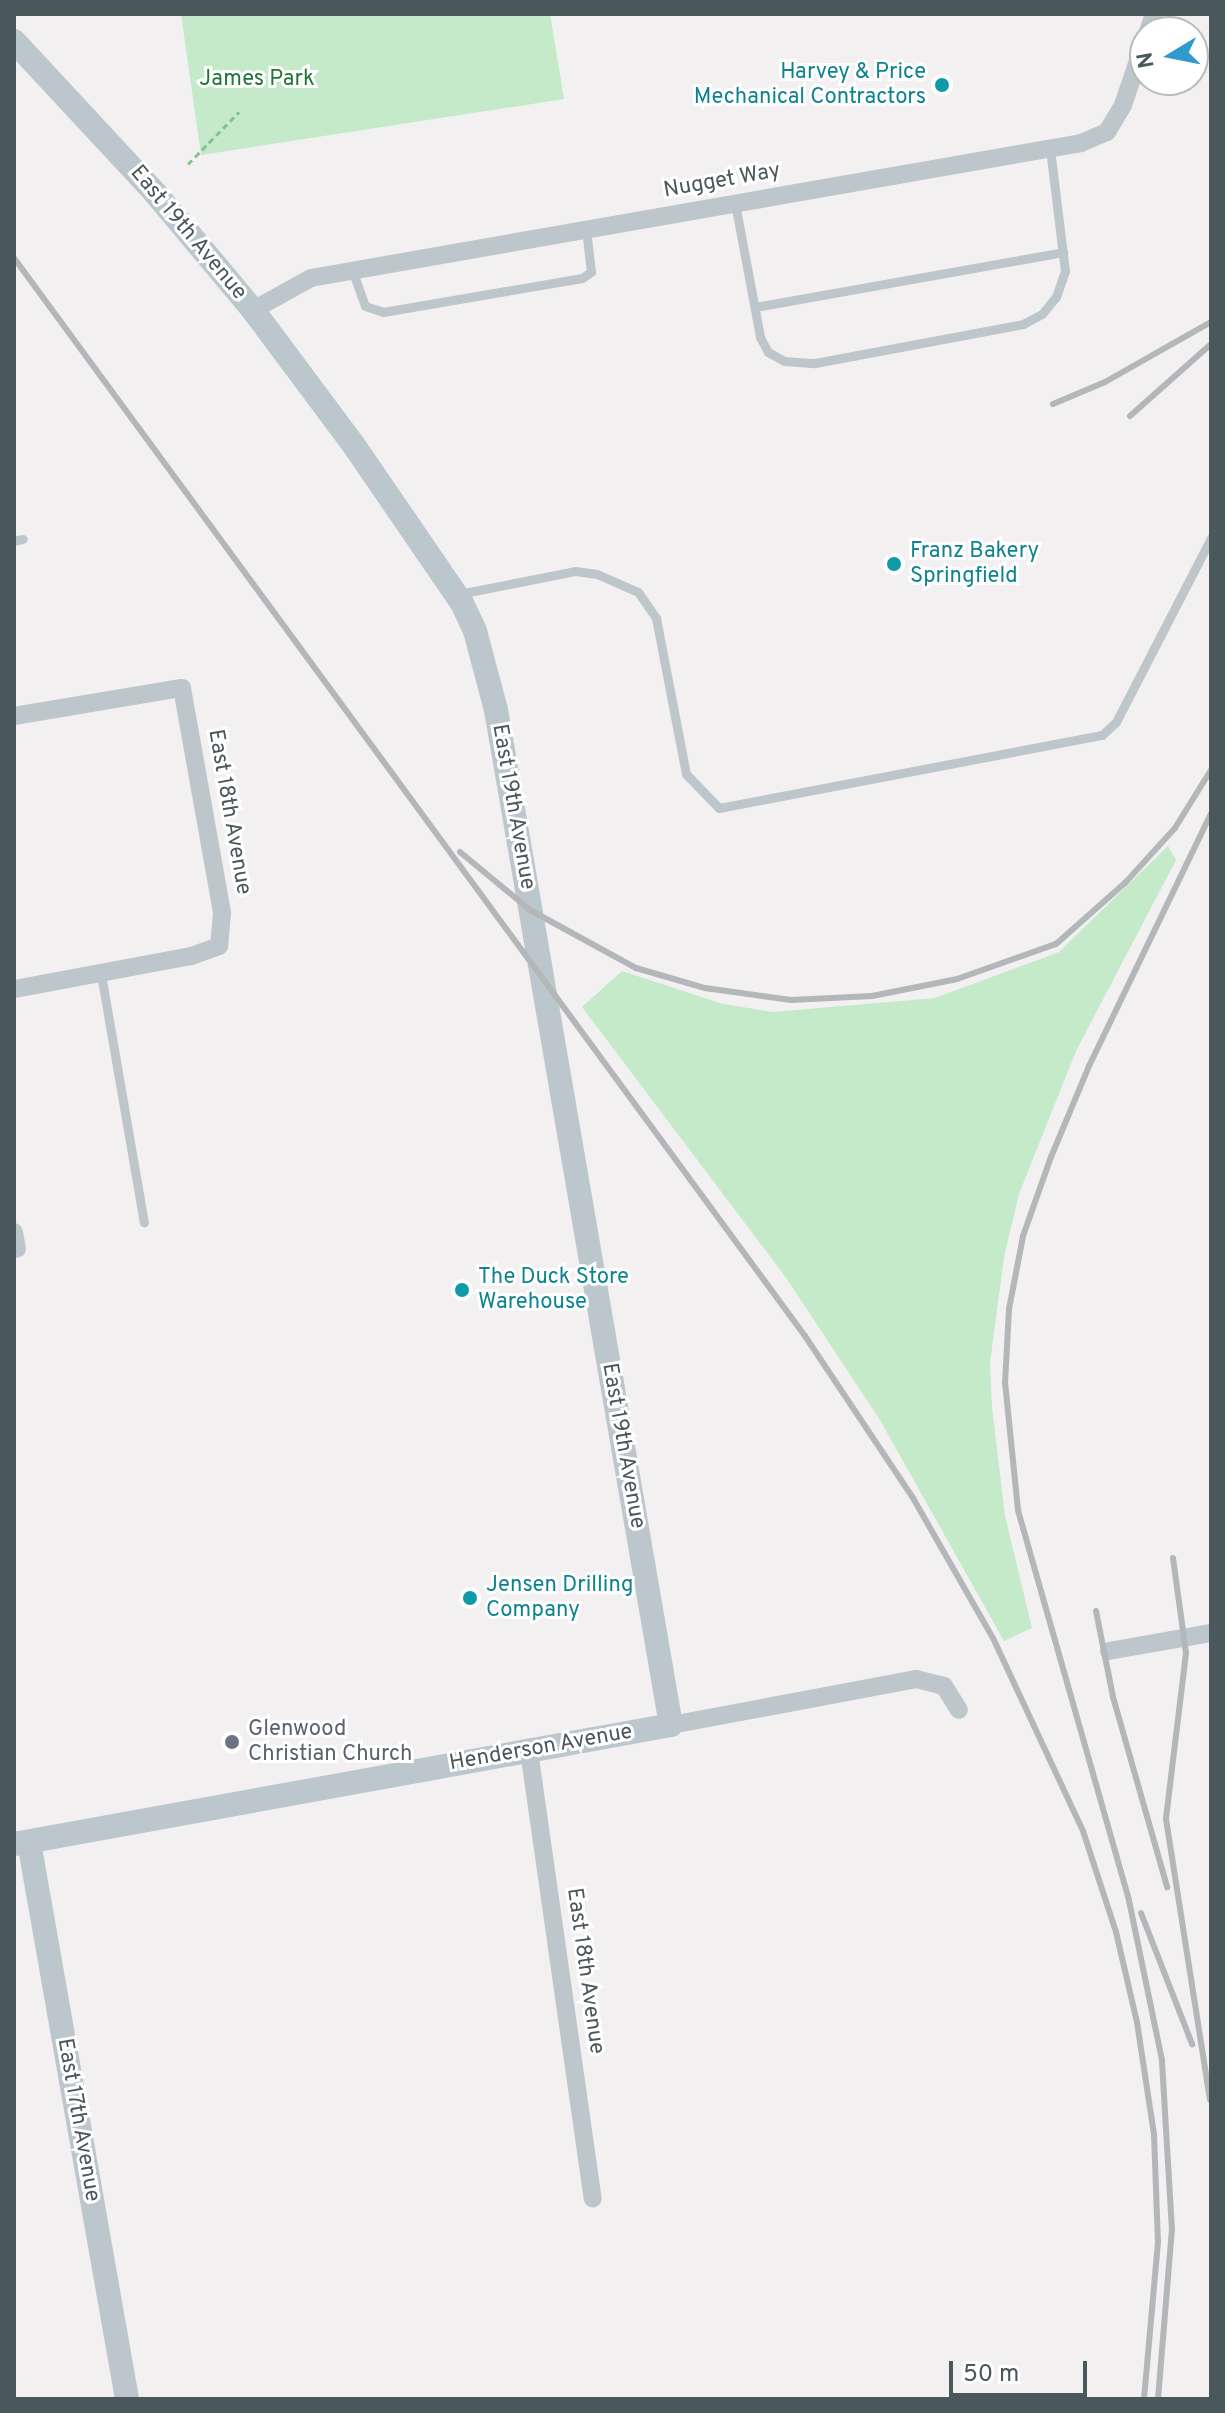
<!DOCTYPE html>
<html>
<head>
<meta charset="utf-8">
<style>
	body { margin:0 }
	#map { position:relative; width:1225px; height:2413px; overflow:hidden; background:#f2f0f0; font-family:Overpass,sans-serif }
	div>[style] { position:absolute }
	.green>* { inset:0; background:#c4eac9 }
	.path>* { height:3px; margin-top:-1.5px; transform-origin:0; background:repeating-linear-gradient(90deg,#7fc492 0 6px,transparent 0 10px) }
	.lane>* { height:9px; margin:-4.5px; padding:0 4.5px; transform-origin:4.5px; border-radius:4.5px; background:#bdc7cb }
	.street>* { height:18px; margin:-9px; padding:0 9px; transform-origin:9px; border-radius:9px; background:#bdc7cb }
	.secondary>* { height:24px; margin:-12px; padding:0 12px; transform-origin:12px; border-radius:12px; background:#bbc7cc }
	.rail>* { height:6px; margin:-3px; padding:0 3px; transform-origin:3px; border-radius:3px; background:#b3b7b9 }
	.dots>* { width:22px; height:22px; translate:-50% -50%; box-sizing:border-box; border:4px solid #fff; border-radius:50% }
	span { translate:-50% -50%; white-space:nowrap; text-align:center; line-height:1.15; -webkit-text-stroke:6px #fff; paint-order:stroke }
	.culture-label { font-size:22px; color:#0d838f }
	.right { translate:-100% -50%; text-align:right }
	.left { translate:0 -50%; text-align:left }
	.park-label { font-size:22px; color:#227438 }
	.street-label { font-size:22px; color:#4a575b }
	.worship-label { font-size:22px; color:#5b616d }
	.frame { position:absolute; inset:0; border:16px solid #4a575b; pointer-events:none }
	.north { position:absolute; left:1129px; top:16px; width:80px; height:80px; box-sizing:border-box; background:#fff; border:2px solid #b7bcbd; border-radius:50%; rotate:260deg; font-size:22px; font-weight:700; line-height:32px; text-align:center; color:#4a575b }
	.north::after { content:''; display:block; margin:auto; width:28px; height:36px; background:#2e9acd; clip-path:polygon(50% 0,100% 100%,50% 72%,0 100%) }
	.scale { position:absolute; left:949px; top:2361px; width:138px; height:36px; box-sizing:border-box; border:4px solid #4a575b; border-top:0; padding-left:10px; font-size:24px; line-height:28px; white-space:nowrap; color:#4a575b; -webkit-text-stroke:6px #fff; paint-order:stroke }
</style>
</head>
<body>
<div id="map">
	<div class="green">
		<div style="clip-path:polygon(181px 14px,550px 14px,564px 99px,201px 155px)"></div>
		<div style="clip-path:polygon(1168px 846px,1176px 860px,1076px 1051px,1019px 1194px,1004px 1257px,990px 1363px,992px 1407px,1005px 1516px,1032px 1628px,1004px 1641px,880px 1420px,787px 1279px,582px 1007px,622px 971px,723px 1004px,773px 1012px,935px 998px,1059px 952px)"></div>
	</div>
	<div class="path">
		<div style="left:188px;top:164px;width:73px;rotate:-45.6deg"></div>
	</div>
	<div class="lane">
		<div style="left:735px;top:203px;width:136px;rotate:79.4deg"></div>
		<div style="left:760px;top:337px;width:17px;rotate:62deg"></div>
		<div style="left:768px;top:352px;width:18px;rotate:29deg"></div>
		<div style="left:784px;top:361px;width:31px;rotate:4deg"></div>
		<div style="left:815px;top:363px;width:212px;rotate:-10.6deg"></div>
		<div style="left:1023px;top:324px;width:21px;rotate:-28deg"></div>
		<div style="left:1042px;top:314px;width:22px;rotate:-51deg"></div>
		<div style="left:1056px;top:297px;width:28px;rotate:-71deg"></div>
		<div style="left:1065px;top:271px;width:124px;rotate:-97deg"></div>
		<div style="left:352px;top:270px;width:38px;rotate:70deg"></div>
		<div style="left:365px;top:306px;width:19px;rotate:18deg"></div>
		<div style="left:383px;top:312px;width:202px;rotate:-9.7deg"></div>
		<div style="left:582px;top:278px;width:11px;rotate:-34deg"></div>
		<div style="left:591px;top:272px;width:43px;rotate:-96.6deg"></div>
		<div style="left:755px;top:307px;width:313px;rotate:-10.1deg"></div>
		<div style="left:14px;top:541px;width:9px;rotate:-13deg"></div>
		<div style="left:459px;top:594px;width:118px;rotate:-11.2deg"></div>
		<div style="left:575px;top:571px;width:22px;rotate:8deg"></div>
		<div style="left:597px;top:574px;width:45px;rotate:23.7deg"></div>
		<div style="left:638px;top:592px;width:32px;rotate:55deg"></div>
		<div style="left:656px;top:618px;width:159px;rotate:79.1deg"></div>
		<div style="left:686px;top:774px;width:47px;rotate:45.9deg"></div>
		<div style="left:719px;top:808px;width:390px;rotate:-10.8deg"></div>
		<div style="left:1102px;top:735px;width:19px;rotate:-43deg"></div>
		<div style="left:1116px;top:722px;width:207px;rotate:-62.7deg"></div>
		<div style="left:101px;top:974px;width:252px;rotate:80.2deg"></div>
	</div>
	<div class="street">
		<div style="left:1148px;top:32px;width:19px;rotate:-72deg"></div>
		<div style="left:253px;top:310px;width:66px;rotate:-28.9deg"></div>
		<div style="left:311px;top:278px;width:782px;rotate:-9.94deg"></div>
		<div style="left:1081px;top:143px;width:28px;rotate:-23deg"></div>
		<div style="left:1107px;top:132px;width:31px;rotate:-59deg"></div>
		<div style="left:1123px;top:105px;width:69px;rotate:-71.3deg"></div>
		<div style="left:14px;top:716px;width:170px;rotate:-9.5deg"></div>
		<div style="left:182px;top:688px;width:229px;rotate:79.9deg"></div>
		<div style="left:222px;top:913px;width:33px;rotate:95deg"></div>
		<div style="left:219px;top:946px;width:30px;rotate:160deg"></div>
		<div style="left:191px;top:956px;width:180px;rotate:169.4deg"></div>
		<div style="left:14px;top:1232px;width:17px;rotate:80deg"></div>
		<div style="left:1109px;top:1651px;width:104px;rotate:-10deg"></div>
		<div style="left:671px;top:1725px;width:249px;rotate:-10.6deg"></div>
		<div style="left:916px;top:1679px;width:29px;rotate:14deg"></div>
		<div style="left:944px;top:1686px;width:28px;rotate:58deg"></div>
		<div style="left:529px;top:1751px;width:452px;rotate:81.9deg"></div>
	</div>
	<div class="secondary">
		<div style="left:14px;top:41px;width:209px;rotate:47.1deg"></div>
		<div style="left:156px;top:194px;width:151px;rotate:50.1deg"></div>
		<div style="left:253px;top:310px;width:167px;rotate:53.3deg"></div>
		<div style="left:353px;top:444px;width:193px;rotate:55.6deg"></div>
		<div style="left:462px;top:603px;width:31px;rotate:65deg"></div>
		<div style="left:475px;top:631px;width:82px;rotate:75.1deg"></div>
		<div style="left:496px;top:710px;width:1030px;rotate:80.22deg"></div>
		<div style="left:671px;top:1725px;width:668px;rotate:169.73deg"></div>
		<div style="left:29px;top:1842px;width:566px;rotate:80.02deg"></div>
	</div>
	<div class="rail">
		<div style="left:14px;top:258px;width:1337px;rotate:53.73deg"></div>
		<div style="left:805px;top:1336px;width:195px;rotate:56.3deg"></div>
		<div style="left:913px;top:1498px;width:161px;rotate:60.3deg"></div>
		<div style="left:993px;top:1638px;width:213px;rotate:65deg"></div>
		<div style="left:1083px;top:1831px;width:106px;rotate:71.9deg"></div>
		<div style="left:1116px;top:1932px;width:92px;rotate:76.9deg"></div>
		<div style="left:1137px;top:2022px;width:113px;rotate:81.4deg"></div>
		<div style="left:1154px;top:2134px;width:108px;rotate:87.9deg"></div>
		<div style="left:1158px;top:2242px;width:158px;rotate:95.1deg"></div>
		<div style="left:1053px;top:404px;width:56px;rotate:-22.9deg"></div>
		<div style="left:1105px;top:382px;width:122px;rotate:-29.5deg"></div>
		<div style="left:1130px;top:416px;width:108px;rotate:-41.6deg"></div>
		<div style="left:460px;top:852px;width:91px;rotate:39.6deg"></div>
		<div style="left:530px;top:910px;width:121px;rotate:28.7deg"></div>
		<div style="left:636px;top:968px;width:72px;rotate:16.2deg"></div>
		<div style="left:705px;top:988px;width:87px;rotate:7.9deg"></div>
		<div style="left:791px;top:1000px;width:81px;rotate:-2.8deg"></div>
		<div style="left:872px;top:996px;width:87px;rotate:-11.3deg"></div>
		<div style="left:957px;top:979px;width:105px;rotate:-19.5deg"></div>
		<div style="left:1056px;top:944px;width:92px;rotate:-41.5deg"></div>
		<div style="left:1125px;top:883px;width:74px;rotate:-47.7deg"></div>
		<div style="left:1175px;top:828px;width:68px;rotate:-58.2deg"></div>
		<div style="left:1173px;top:1558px;width:96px;rotate:82.2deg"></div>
		<div style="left:1186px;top:1653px;width:167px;rotate:96.9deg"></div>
		<div style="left:1166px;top:1819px;width:284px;rotate:81.1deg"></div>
		<div style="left:1096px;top:1611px;width:88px;rotate:78.8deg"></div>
		<div style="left:1113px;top:1697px;width:198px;rotate:74.1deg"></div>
		<div style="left:1141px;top:1913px;width:141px;rotate:68.7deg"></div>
		<div style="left:1158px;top:2399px;width:170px;rotate:-85.3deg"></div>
		<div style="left:1172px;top:2230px;width:170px;rotate:-93.4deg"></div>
		<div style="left:1162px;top:2060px;width:163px;rotate:-101.7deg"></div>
		<div style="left:1129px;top:1900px;width:405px;rotate:-105.9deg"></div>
		<div style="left:1018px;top:1510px;width:128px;rotate:-95.8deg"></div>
		<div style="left:1005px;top:1383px;width:74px;rotate:-86.9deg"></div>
		<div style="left:1009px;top:1309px;width:74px;rotate:-79.1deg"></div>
		<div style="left:1023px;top:1236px;width:84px;rotate:-70.5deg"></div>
		<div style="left:1051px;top:1157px;width:99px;rotate:-67.3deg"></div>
		<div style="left:1089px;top:1066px;width:280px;rotate:-64.2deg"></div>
	</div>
	<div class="dots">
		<div style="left:942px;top:85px;background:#0f9aa8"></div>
		<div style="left:894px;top:564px;background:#0f9aa8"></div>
		<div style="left:462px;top:1290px;background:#0f9aa8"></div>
		<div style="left:470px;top:1598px;background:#0f9aa8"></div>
		<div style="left:232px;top:1742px;background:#6b7280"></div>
	</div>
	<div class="culture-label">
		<span class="right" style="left:926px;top:85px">Harvey &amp; Price<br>Mechanical Contractors</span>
		<span class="left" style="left:910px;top:564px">Franz Bakery<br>Springfield</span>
		<span class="left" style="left:478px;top:1290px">The Duck Store<br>Warehouse</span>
		<span class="left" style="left:486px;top:1598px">Jensen Drilling<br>Company</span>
	</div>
	<div class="park-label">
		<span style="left:257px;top:80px">James Park</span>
	</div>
	<div class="street-label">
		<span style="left:722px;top:181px;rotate:-10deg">Nugget Way</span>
		<span style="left:188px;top:233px;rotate:50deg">East 19th Avenue</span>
		<span style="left:513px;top:807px;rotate:80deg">East 19th Avenue</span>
		<span style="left:229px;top:812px;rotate:80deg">East 18th Avenue</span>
		<span style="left:623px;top:1446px;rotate:80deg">East 19th Avenue</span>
		<span style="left:541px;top:1748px;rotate:-10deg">Henderson Avenue</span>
		<span style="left:585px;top:1971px;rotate:82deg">East 18th Avenue</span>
		<span style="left:78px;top:2120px;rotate:80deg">East 17th Avenue</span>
	</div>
	<div class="worship-label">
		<span class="left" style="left:248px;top:1742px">Glenwood<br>Christian Church</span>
	</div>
	<div class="frame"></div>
	<div class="north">N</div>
	<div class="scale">50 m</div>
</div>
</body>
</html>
